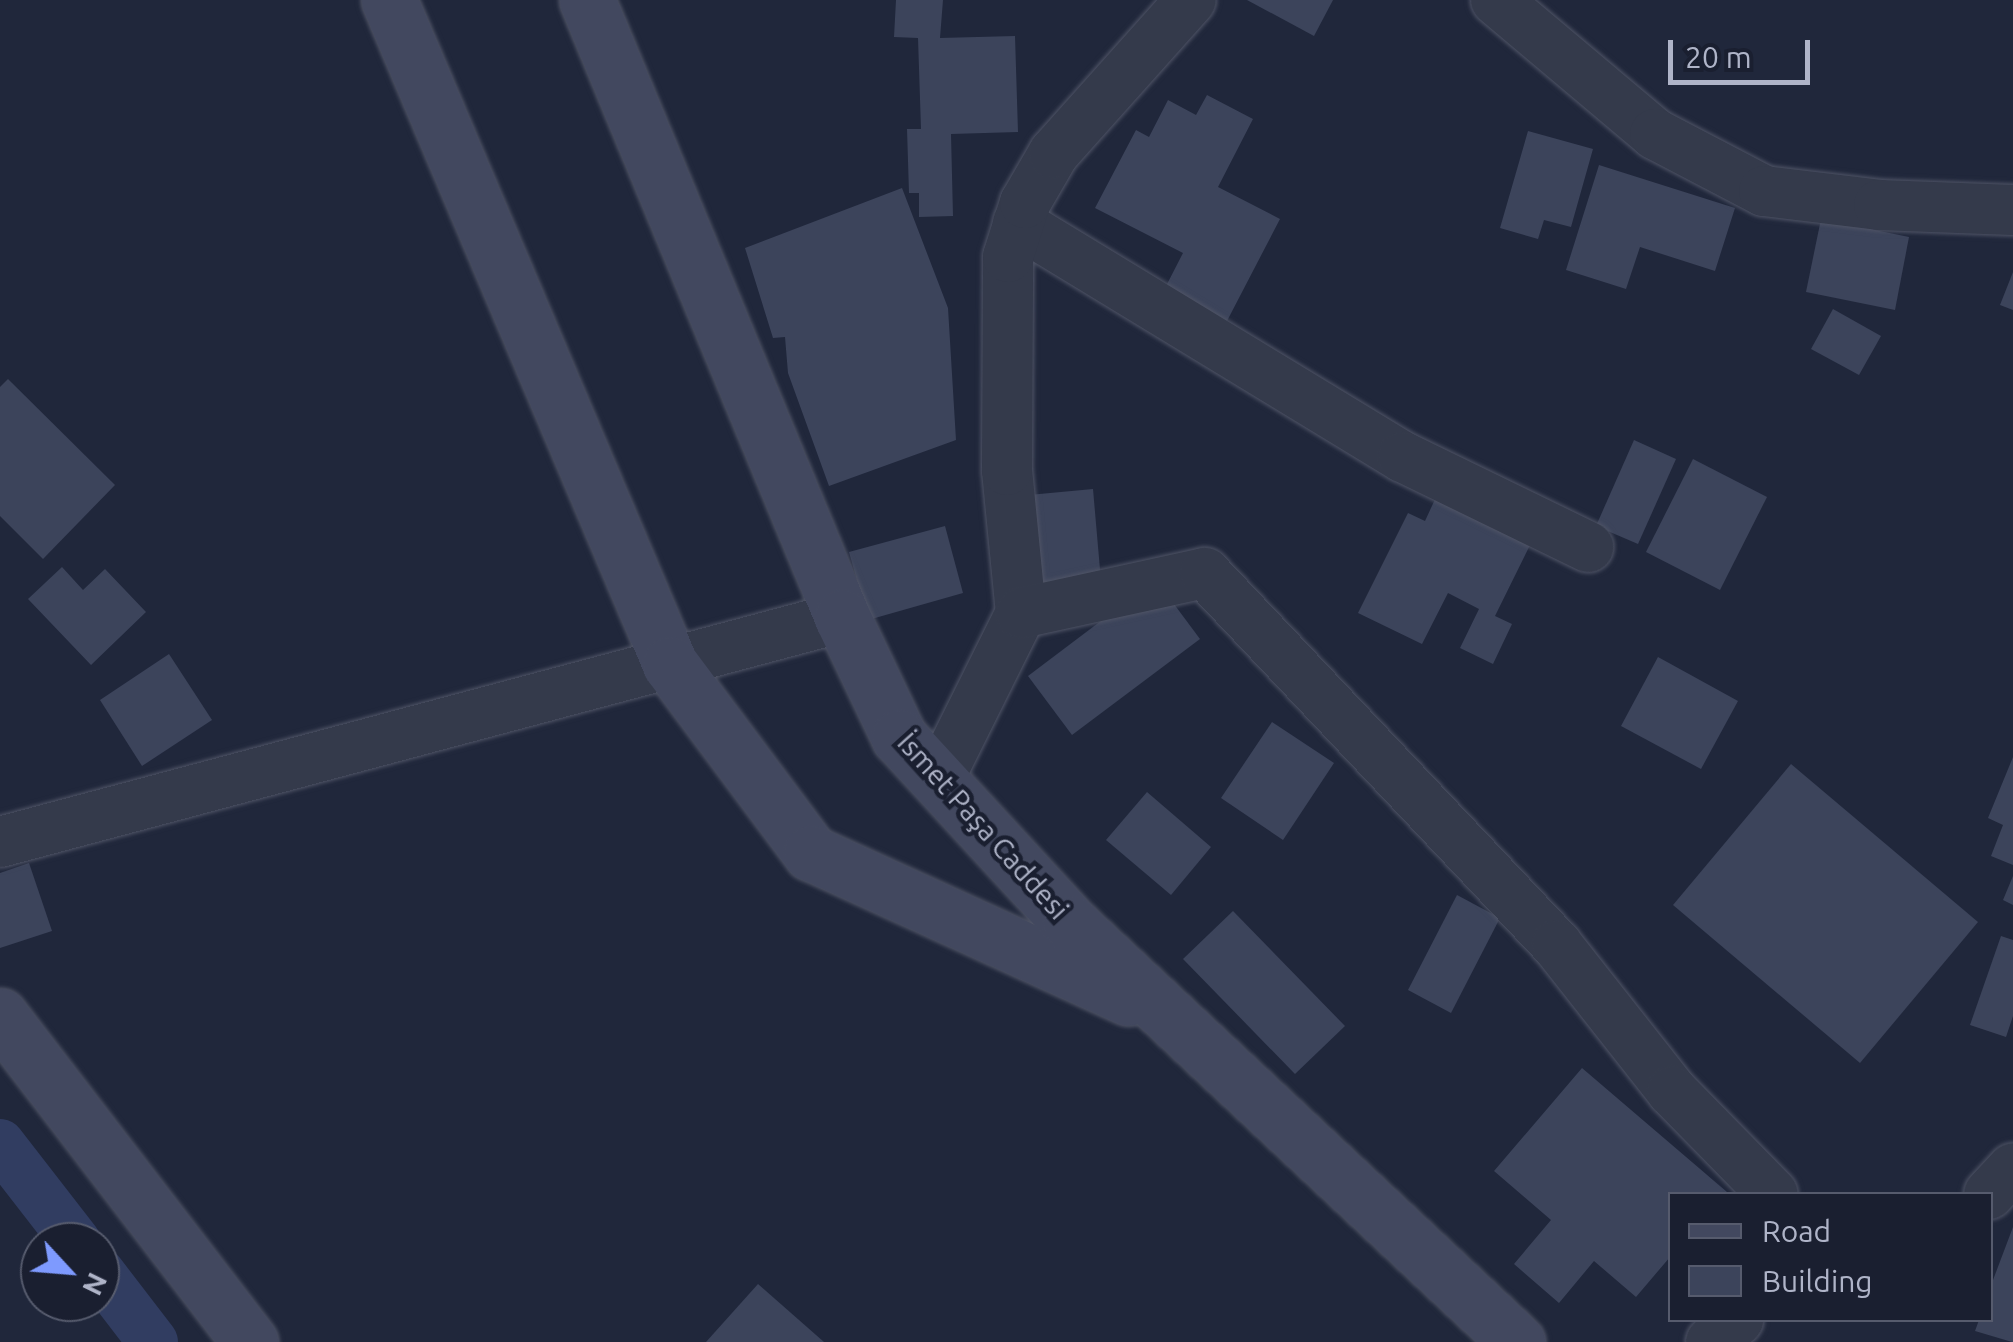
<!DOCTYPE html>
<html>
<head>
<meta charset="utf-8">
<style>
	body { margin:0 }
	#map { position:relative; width:2013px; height:1342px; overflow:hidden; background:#20273b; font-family:Ubuntu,sans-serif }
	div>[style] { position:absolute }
	.canal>* { height:50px; margin:-25px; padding:0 25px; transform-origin:25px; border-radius:25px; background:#313d61 }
	.building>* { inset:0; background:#3c445b }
	.roads { filter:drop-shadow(0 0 2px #4f5466) drop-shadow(0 0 2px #4f5466) }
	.street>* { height:50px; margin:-25px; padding:0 25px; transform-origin:25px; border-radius:25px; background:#343a4b }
	.secondary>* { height:55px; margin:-27.5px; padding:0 27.5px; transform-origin:27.5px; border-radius:27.5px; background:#42485f }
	span { translate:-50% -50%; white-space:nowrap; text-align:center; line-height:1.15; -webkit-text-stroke:9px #1a1f30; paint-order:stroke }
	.street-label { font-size:28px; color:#afb4c8 }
	.legend { position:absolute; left:1668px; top:1192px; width:325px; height:130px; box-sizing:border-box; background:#1a1f30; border:2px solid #565b6d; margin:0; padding:12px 18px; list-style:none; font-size:30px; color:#afb4c8 }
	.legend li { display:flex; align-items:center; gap:20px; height:50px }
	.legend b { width:50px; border:2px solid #565b6d }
	.north { position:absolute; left:20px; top:1222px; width:100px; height:100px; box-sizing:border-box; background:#1a1f30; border:2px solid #565b6d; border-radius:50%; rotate:116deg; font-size:28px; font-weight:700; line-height:40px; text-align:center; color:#afb4c8 }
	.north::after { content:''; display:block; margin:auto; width:35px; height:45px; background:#7e9afe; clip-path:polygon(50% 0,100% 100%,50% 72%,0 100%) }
	.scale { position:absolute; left:1668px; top:40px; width:142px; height:45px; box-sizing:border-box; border:5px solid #afb4c8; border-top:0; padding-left:12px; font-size:30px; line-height:35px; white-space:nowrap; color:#afb4c8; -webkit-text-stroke:8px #1a1f30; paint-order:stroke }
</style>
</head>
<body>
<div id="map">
	<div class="canal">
		<div style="left:0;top:1144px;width:124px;rotate:52.2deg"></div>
		<div style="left:100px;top:1273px;width:87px;rotate:52.5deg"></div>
	</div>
	<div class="building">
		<div style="clip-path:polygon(896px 0,943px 0,940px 38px,1015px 36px,1018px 132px,951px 134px,953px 216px,919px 217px,919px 193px,909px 193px,907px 129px,921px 129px,918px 38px,894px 37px)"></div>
		<div style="clip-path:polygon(1247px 0,1333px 0,1314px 36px)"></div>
		<div style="clip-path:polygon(1207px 95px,1253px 119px,1218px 187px,1280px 219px,1227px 321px,1165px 288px,1183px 253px,1095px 208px,1136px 130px,1149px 137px,1168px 100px,1196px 115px)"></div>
		<div style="clip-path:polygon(1528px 131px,1593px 149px,1571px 227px,1544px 220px,1538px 239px,1500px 228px)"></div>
		<div style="clip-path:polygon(1599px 165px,1735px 208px,1715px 271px,1640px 247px,1626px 289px,1566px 270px)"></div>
		<div style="clip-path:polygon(902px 188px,948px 308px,956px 440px,829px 486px,788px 373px,785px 337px,773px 338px,745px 248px)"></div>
		<div style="clip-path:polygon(1821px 219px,1909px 237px,1895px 310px,1806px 292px)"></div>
		<div style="clip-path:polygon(2013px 272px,2013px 310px,2000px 305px)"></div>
		<div style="clip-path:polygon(1833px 309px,1881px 336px,1859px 375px,1811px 349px)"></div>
		<div style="clip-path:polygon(8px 379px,115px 485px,43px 559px,0 516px,0 387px)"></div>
		<div style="clip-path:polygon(1634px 440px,1676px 459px,1638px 544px,1596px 526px)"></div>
		<div style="clip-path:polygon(1693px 459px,1767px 497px,1720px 590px,1646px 552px)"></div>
		<div style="clip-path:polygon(1093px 489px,1101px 581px,1027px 588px,1018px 496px)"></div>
		<div style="clip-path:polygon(1437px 495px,1532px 541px,1495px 616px,1512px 624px,1493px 664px,1460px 648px,1479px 609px,1448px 593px,1422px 644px,1358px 613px,1408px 513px,1425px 521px)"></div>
		<div style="clip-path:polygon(945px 526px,963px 593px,868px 620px,849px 552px)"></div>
		<div style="clip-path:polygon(62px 567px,83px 590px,105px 569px,146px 612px,91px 665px,28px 599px)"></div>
		<div style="clip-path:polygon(1168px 596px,1200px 639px,1072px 735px,1028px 676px,1126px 602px)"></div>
		<div style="clip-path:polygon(169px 654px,212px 720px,142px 766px,100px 700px)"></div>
		<div style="clip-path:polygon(1658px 657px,1738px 701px,1701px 769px,1621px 726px)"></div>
		<div style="clip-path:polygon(1272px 722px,1334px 763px,1283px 840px,1221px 798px)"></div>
		<div style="clip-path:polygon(2013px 757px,2013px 865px,1991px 856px,2003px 825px,1988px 818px)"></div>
		<div style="clip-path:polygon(1791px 764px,1978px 922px,1860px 1063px,1673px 905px)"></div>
		<div style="clip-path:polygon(1147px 792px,1211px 847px,1171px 895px,1106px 840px)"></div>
		<div style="clip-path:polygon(29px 863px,52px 931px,0 948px,0 873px)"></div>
		<div style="clip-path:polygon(2013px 876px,2013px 905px,2003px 900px)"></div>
		<div style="clip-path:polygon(1457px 895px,1500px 918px,1451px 1013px,1408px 990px)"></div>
		<div style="clip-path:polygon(1233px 911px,1345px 1026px,1295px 1074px,1183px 959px)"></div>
		<div style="clip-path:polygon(2001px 936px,2013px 940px,2013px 1016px,2006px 1037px,1970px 1025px)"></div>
		<div style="clip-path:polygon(1582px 1068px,1727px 1192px,1670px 1194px,1670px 1257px,1636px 1297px,1594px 1261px,1559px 1303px,1514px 1264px,1551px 1220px,1494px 1171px)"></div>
		<div style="clip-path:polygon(2013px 1227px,2013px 1342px,2012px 1342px,1975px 1331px,1979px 1320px,1990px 1320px,1990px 1288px)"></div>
		<div style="clip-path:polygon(758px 1284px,824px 1342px,706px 1342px)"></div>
	</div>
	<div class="roads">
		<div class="street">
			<div style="left:1496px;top:0;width:208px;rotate:40.1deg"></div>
			<div style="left:1655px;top:134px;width:123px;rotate:27.6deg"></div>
			<div style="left:1764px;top:191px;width:116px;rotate:6.9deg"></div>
			<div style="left:1879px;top:205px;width:134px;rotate:2.1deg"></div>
			<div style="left:1018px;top:223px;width:451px;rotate:31.3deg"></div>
			<div style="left:1403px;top:457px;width:206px;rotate:25.9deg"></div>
			<div style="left:1021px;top:613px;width:144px;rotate:-95.6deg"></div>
			<div style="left:1007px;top:470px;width:213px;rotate:-89.7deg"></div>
			<div style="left:1008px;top:257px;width:57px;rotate:-72.5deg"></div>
			<div style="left:1025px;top:203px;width:58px;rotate:-59.9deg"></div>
			<div style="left:1054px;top:153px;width:205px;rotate:-48.2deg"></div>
			<div style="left:938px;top:780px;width:186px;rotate:-63.6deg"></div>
			<div style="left:1021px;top:613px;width:188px;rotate:-12.3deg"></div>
			<div style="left:1205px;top:573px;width:512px;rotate:46.58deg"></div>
			<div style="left:1557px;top:945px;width:186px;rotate:51.8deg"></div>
			<div style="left:1672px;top:1091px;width:144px;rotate:45.6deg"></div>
			<div style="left:0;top:842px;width:872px;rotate:-14.96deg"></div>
			<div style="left:1989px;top:1194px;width:35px;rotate:-47deg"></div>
			<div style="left:1711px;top:1342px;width:35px;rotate:-39deg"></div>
		</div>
		<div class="secondary">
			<div style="left:389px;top:0;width:721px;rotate:67.06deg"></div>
			<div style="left:670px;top:664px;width:236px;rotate:53.3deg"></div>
			<div style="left:811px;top:853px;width:349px;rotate:24.5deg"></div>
			<div style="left:587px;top:0;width:668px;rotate:67.55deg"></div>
			<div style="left:842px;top:617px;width:133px;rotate:64.6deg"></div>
			<div style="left:899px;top:737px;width:253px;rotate:47.4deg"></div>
			<div style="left:1070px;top:923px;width:613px;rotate:43.15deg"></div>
			<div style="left:0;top:1016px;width:411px;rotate:52.5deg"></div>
		</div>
	</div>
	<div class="street-label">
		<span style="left:983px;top:826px;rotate:48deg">İsmet Paşa Caddesi</span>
	</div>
	<ul class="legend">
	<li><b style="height:12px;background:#42485f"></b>Road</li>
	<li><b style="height:28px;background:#3c445b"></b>Building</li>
	</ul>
	<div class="north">N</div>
	<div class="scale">20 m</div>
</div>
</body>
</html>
